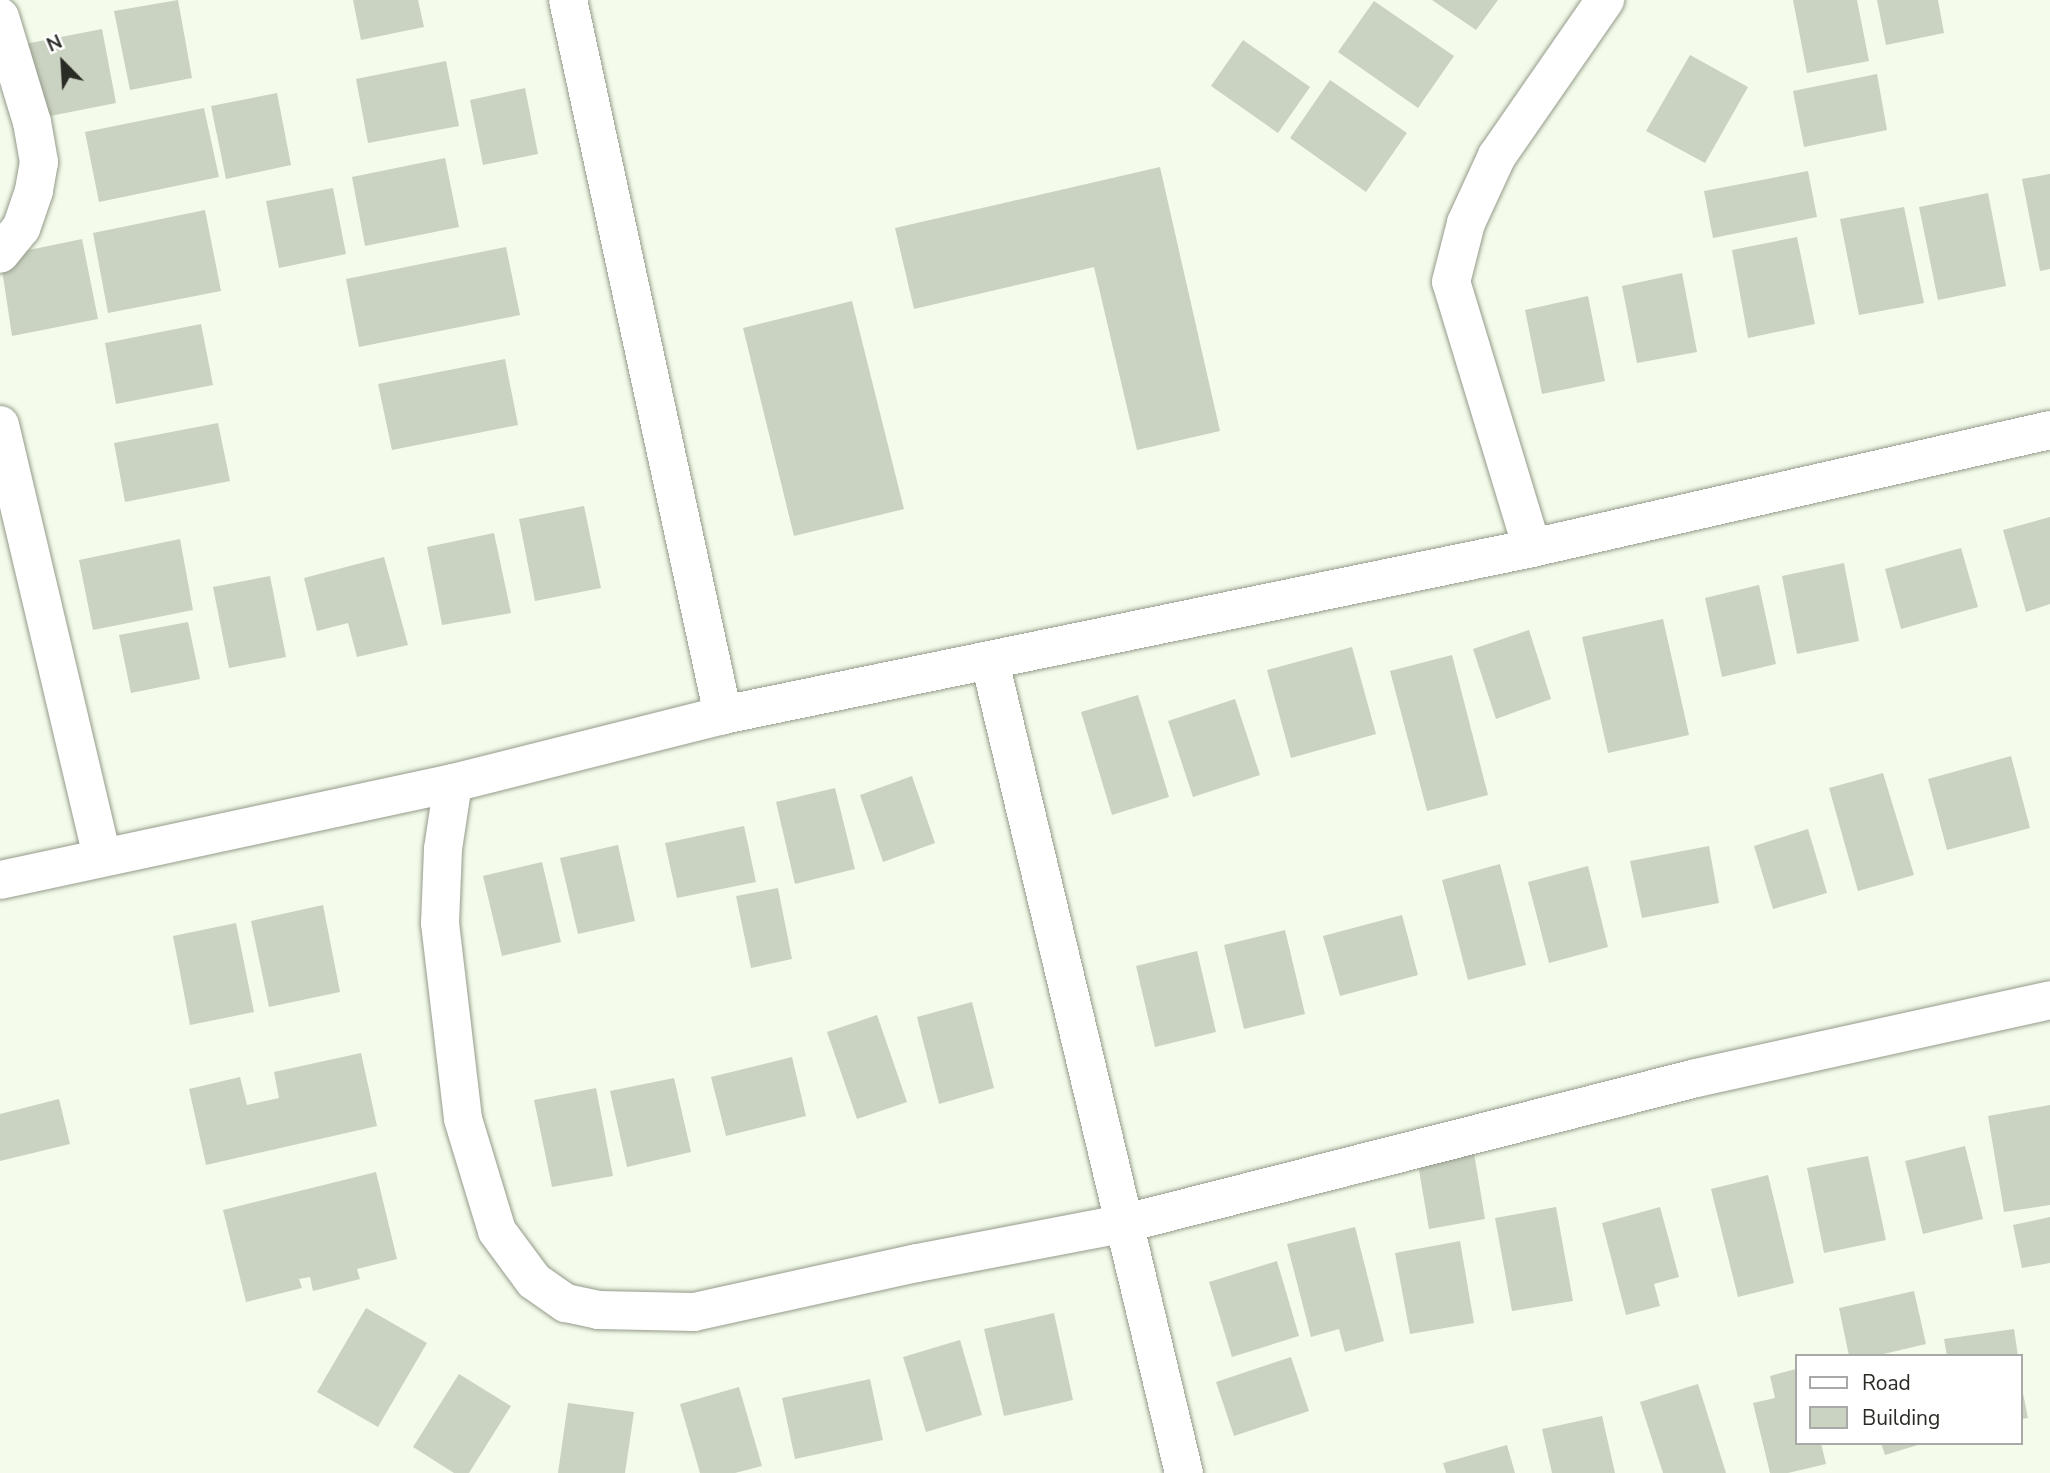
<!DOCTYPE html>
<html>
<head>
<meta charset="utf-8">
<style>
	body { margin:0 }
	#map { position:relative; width:2050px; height:1473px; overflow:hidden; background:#f4fbea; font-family:"Nunito Sans",sans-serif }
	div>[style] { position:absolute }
	.building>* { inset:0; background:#cad2c1 }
	.roads { filter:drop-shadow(0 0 2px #949b8b) drop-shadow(0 0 2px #949b8b) }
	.minor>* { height:38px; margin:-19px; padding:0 19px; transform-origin:19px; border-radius:19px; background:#fff }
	span { translate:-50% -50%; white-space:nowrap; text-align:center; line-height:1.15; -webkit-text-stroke:5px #fff; paint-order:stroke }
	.legend { position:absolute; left:1795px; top:1354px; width:228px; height:91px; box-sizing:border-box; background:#fff; border:2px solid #a9aaa8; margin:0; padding:9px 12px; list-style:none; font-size:21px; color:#292b25 }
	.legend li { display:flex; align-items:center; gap:14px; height:35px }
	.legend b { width:35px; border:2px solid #a9aaa8 }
	.north { position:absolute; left:28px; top:28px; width:70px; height:70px; -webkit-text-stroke:5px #fff; paint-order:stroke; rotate:336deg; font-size:19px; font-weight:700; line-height:28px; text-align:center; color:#292b25 }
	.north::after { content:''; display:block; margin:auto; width:24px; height:32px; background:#292b25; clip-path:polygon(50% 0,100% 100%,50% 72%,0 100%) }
</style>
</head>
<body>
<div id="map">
	<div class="building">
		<div style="clip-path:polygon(178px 0,192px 78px,130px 90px,114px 11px)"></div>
		<div style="clip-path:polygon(353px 0,418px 0,424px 27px,361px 40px)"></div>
		<div style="clip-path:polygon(1432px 0,1498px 0,1476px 30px)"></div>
		<div style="clip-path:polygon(1793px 0,1857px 0,1869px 61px,1807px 73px)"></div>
		<div style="clip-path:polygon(1877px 0,1938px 0,1944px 33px,1886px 45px)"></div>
		<div style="clip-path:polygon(1374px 1px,1454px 56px,1418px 108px,1338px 52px)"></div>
		<div style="clip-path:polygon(102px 29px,116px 103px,40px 118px,25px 44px)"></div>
		<div style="clip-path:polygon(1243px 40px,1310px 87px,1278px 133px,1211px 86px)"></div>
		<div style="clip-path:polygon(1690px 55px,1748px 87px,1705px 163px,1646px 131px)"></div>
		<div style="clip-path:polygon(446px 61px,459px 126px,368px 143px,356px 79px)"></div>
		<div style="clip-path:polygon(1877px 74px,1887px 130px,1804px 147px,1793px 91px)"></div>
		<div style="clip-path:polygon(1330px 80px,1407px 133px,1366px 192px,1290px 138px)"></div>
		<div style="clip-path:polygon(525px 88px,538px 154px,483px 165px,470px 100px)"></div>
		<div style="clip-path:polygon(277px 93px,291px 165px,226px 179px,211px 106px)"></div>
		<div style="clip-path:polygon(204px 108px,219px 177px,99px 202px,85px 132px)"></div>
		<div style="clip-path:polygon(445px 158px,459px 227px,365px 246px,352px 177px)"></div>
		<div style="clip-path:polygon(1160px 167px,1220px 431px,1137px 450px,1094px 267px,914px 309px,895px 228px)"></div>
		<div style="clip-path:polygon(1808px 171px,1817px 217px,1713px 238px,1704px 191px)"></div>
		<div style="clip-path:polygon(2050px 174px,2050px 269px,2040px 271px,2022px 179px)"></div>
		<div style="clip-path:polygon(333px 188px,346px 254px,279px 268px,266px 201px)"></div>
		<div style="clip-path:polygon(1988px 193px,2006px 286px,1938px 300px,1919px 207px)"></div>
		<div style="clip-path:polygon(1904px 207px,1924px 303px,1859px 315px,1840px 219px)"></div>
		<div style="clip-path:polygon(205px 210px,221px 291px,108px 313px,93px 233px)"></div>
		<div style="clip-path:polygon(1797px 237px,1815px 324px,1748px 338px,1732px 250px)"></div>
		<div style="clip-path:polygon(82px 239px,98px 319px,12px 336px,0 256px)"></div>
		<div style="clip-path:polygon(506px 247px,520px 315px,359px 347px,346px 279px)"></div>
		<div style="clip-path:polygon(1682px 273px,1697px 352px,1637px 363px,1622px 286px)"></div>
		<div style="clip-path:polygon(1588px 296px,1605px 381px,1542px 394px,1525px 310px)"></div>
		<div style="clip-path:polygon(852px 301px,904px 509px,794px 536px,743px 328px)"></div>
		<div style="clip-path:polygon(201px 324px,213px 385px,116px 404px,105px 343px)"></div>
		<div style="clip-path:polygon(505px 359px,518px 425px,392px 450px,378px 384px)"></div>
		<div style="clip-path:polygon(218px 423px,230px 481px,125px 502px,114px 443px)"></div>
		<div style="clip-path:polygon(584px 506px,601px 588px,535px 601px,519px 519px)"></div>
		<div style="clip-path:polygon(2050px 517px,2050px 604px,2026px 612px,2003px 530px)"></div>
		<div style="clip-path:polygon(494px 533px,511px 613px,442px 625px,427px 547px)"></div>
		<div style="clip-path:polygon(180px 539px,193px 610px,93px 630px,79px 560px)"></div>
		<div style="clip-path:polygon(1961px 548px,1978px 607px,1901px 629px,1885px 569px)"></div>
		<div style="clip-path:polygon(384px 557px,408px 645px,357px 657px,348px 623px,317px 631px,304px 578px)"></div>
		<div style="clip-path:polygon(1844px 563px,1859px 641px,1797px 654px,1782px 576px)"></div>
		<div style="clip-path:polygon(270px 576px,286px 657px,229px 668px,213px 587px)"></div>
		<div style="clip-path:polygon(1759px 585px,1776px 664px,1722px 677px,1705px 598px)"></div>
		<div style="clip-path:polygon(1663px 619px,1689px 735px,1608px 753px,1582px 637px)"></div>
		<div style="clip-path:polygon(188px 622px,200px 679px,131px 693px,119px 635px)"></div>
		<div style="clip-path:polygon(1529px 630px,1551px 699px,1496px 719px,1473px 649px)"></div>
		<div style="clip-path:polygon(1352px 647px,1376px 734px,1291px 758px,1267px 670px)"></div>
		<div style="clip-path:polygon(1452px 655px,1488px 795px,1427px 811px,1390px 671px)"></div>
		<div style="clip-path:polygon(1138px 695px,1169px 797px,1112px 815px,1081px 712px)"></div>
		<div style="clip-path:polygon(1235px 699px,1260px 775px,1193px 797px,1168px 721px)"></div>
		<div style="clip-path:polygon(2011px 756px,2030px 828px,1947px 850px,1928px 779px)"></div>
		<div style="clip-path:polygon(1883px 773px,1914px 875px,1858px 891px,1829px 788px)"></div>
		<div style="clip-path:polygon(912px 776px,935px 843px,883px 862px,860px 795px)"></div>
		<div style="clip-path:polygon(835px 788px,855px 869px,795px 884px,776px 802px)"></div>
		<div style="clip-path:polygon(744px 826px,756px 882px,677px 898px,665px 843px)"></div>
		<div style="clip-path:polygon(1808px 829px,1827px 893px,1773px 909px,1754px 846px)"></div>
		<div style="clip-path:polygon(618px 845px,635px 921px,578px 934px,560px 858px)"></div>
		<div style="clip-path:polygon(1709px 846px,1719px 903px,1642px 918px,1630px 861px)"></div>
		<div style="clip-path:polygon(542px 862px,561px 942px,502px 956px,483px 876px)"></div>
		<div style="clip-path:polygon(1500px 864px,1526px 965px,1468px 980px,1442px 880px)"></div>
		<div style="clip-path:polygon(1588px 866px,1608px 947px,1549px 963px,1528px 882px)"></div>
		<div style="clip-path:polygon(778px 888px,792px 959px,751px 968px,736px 896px)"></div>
		<div style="clip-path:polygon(323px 905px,340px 992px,269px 1007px,251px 921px)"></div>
		<div style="clip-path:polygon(1402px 915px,1418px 975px,1340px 996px,1323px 936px)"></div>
		<div style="clip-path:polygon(236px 923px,254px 1012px,190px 1025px,173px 936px)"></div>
		<div style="clip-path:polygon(1285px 930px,1305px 1014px,1244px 1029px,1224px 945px)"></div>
		<div style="clip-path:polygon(1197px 951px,1216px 1032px,1155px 1047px,1136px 966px)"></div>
		<div style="clip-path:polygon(972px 1002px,994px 1088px,939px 1104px,917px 1017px)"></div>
		<div style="clip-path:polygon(877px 1015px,907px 1102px,857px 1119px,827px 1032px)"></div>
		<div style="clip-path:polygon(361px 1053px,377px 1126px,206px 1165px,189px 1089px,240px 1077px,247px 1105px,279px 1098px,274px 1072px)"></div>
		<div style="clip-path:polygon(792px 1057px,806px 1116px,726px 1136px,711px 1077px)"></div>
		<div style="clip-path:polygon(674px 1078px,691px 1152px,627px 1167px,610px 1091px)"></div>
		<div style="clip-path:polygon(596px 1088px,613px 1176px,552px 1187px,534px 1100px)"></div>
		<div style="clip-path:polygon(59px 1099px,70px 1144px,0 1161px,0 1114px)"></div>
		<div style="clip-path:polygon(2050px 1105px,2050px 1205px,2004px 1212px,1988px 1116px)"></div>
		<div style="clip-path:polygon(1965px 1146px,1983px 1219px,1923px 1234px,1905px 1161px)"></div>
		<div style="clip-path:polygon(1474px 1153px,1485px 1219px,1429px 1229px,1418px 1164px)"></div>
		<div style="clip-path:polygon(1868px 1156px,1886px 1240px,1824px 1253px,1807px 1168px)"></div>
		<div style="clip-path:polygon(376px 1172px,397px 1259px,357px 1269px,360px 1279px,313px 1291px,310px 1277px,299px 1279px,302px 1288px,246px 1302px,223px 1210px)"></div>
		<div style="clip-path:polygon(1768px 1175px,1794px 1283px,1738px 1297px,1711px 1189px)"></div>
		<div style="clip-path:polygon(1556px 1207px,1573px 1301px,1512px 1311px,1495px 1218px)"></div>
		<div style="clip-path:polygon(1660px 1207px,1679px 1277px,1654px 1284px,1660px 1306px,1626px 1315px,1602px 1223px)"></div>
		<div style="clip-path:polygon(2050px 1217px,2050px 1263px,2022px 1268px,2013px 1225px)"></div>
		<div style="clip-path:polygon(1355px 1227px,1384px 1341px,1345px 1352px,1339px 1329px,1311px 1337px,1287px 1244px)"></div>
		<div style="clip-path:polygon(1460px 1241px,1474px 1323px,1410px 1334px,1395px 1253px)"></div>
		<div style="clip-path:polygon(1277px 1261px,1299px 1336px,1232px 1357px,1209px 1282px)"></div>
		<div style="clip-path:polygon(1914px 1291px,1926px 1344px,1875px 1356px,1849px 1356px,1839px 1308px)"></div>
		<div style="clip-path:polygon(366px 1308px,427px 1343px,378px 1427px,317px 1392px)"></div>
		<div style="clip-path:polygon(1054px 1313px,1073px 1400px,1004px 1416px,984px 1329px)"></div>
		<div style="clip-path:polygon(2014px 1329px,2018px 1356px,1947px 1356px,1944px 1339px)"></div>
		<div style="clip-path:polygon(960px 1340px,982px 1415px,926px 1432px,903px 1357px)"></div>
		<div style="clip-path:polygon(1291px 1357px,1309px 1411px,1234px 1436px,1216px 1382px)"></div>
		<div style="clip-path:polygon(1796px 1369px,1796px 1443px,1821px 1443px,1826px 1464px,1788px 1473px,1770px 1473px,1753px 1403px,1775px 1398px,1770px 1376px)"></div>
		<div style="clip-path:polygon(459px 1374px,511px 1406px,469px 1473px,454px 1473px,413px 1447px)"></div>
		<div style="clip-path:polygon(2020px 1378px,2028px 1418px,2020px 1419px)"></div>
		<div style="clip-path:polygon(870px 1379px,883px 1440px,795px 1459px,782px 1398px)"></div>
		<div style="clip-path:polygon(1698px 1384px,1726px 1473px,1663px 1473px,1640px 1402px)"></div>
		<div style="clip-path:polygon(739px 1387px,762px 1466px,735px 1473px,700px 1473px,680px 1404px)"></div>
		<div style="clip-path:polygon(568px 1403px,634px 1412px,625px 1473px,558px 1473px)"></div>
		<div style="clip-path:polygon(1602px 1416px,1615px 1473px,1552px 1473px,1542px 1429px)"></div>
		<div style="clip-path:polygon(1881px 1443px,1921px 1443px,1921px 1444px,1885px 1455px)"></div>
		<div style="clip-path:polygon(1507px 1445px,1515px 1473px,1446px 1473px,1443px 1463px)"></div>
	</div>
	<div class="roads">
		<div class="minor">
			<div style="left:568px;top:0;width:732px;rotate:77.77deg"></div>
			<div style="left:0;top:17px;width:110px;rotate:73.1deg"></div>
			<div style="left:32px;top:122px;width:41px;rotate:80.1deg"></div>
			<div style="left:39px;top:162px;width:29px;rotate:100deg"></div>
			<div style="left:34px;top:191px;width:39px;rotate:109deg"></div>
			<div style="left:21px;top:228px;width:33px;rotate:129deg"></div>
			<div style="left:0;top:425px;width:443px;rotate:76.7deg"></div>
			<div style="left:1532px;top:548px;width:278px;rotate:-106.9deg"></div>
			<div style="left:1451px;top:282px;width:61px;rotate:-75.7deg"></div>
			<div style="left:1466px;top:223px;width:74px;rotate:-65.2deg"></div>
			<div style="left:1497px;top:156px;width:190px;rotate:-55.3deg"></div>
			<div style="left:990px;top:662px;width:834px;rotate:76.55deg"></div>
			<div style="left:453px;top:783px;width:67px;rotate:98.6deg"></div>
			<div style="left:443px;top:849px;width:74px;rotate:92.3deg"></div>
			<div style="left:440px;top:923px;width:197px;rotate:83.3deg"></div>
			<div style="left:463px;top:1119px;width:117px;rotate:73.1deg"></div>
			<div style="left:497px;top:1231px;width:62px;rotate:53.5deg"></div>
			<div style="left:534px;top:1281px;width:39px;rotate:35deg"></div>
			<div style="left:566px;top:1303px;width:34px;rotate:12deg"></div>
			<div style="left:599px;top:1310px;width:95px;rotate:1.2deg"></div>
			<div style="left:694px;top:1312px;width:228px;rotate:-12.4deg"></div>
			<div style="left:917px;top:1263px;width:213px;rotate:-10.8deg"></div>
			<div style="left:1126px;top:1223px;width:588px;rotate:-14.27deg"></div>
			<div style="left:1696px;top:1078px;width:362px;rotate:-12.4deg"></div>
			<div style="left:0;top:880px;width:463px;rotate:-12.1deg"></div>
			<div style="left:453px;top:783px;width:278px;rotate:-14.1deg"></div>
			<div style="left:723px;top:715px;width:826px;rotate:-11.66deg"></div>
			<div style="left:1532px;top:548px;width:531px;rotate:-12.83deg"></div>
		</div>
	</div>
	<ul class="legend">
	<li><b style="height:9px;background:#fff"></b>Road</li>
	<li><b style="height:19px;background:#cad2c1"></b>Building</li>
	</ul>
	<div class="north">N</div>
</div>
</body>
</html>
